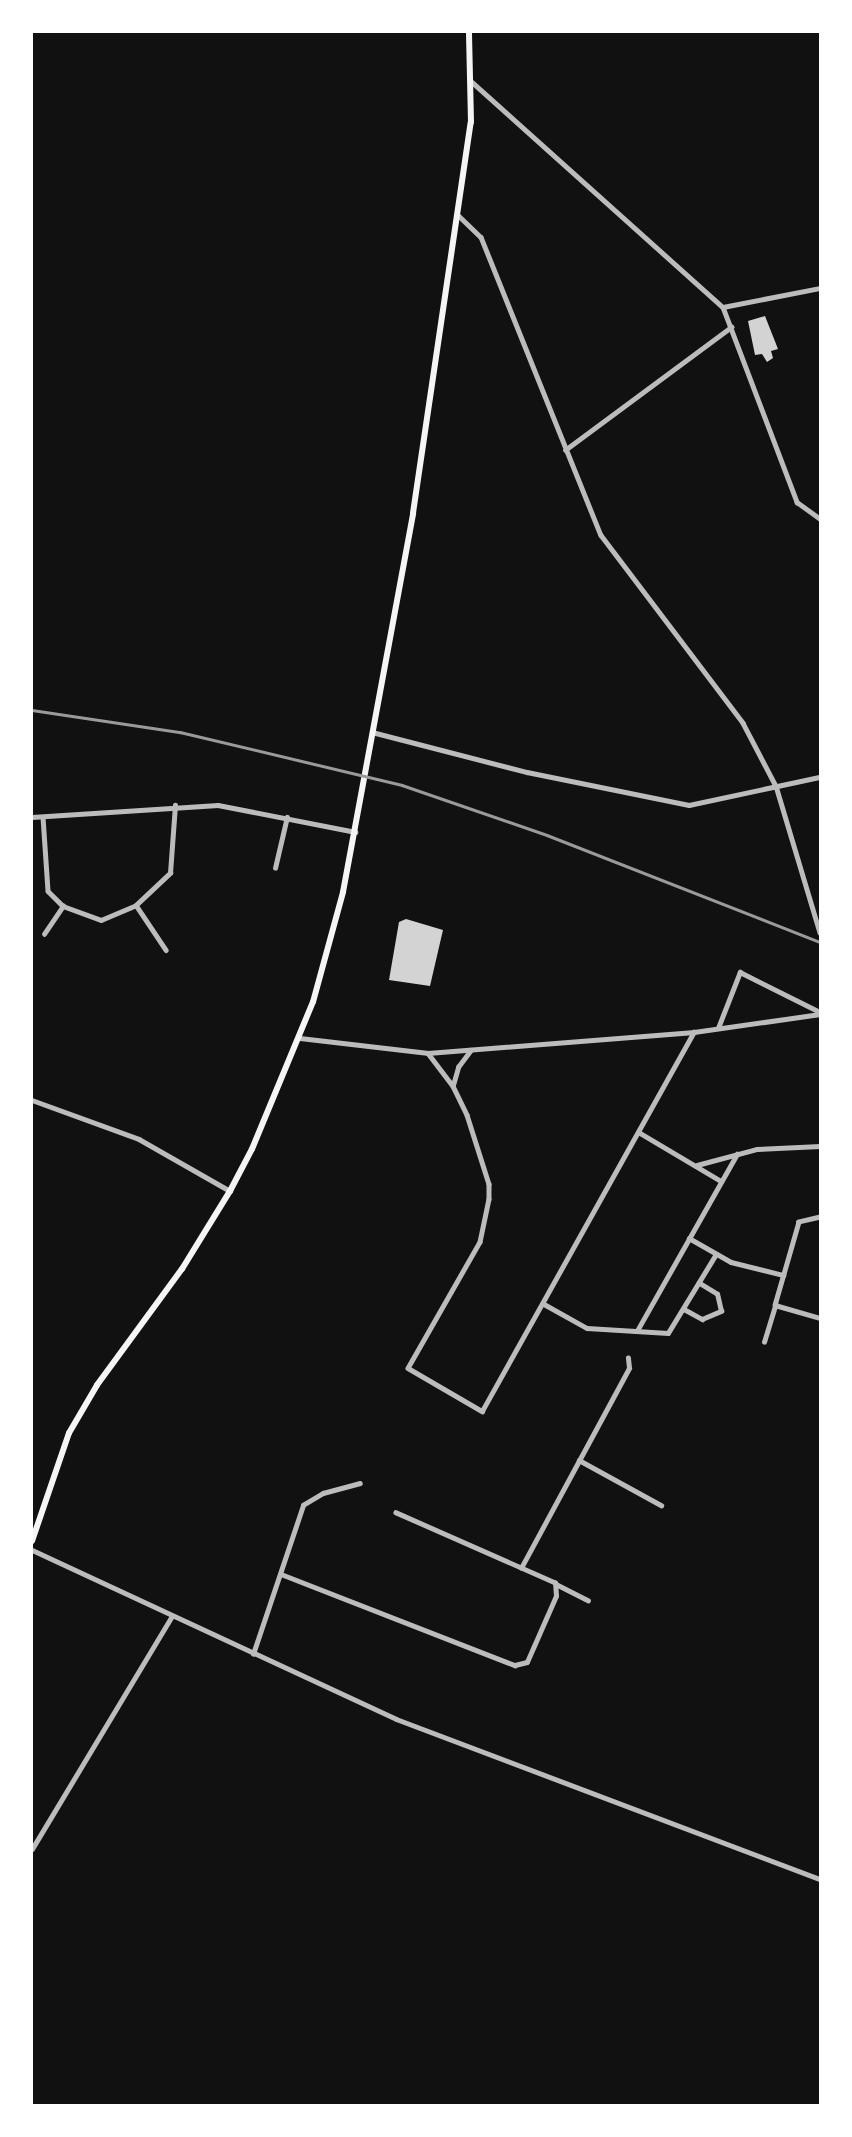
<!DOCTYPE html>
<html>
<head>
<meta charset="utf-8">
<style>
	body { margin:0 }
	#map { position:relative; width:852px; height:2137px; overflow:hidden; background:#111; font-family:"Noto Sans",sans-serif }
	div>[style] { position:absolute }
	.building>* { inset:0; background:#d3d3d3 }
	.minor>* { height:4.5px; margin:-2.25px; padding:0 2.25px; transform-origin:2.25px; border-radius:2.25px; background:#bcbcbc }
	.tertiary>* { height:5px; margin:-2.5px; padding:0 2.5px; transform-origin:2.5px; border-radius:2.5px; background:#bcbcbc }
	.secondary>* { height:6px; margin:-3px; padding:0 3px; transform-origin:3px; border-radius:3px; background:#f5f5f5 }
	.rail>* { height:2.5px; margin:-1.25px; padding:0 1.25px; transform-origin:1.25px; border-radius:1.25px; background:#9a9a9a }
	span { translate:-50% -50%; white-space:nowrap; text-align:center; line-height:1.15; -webkit-text-stroke:7px #fff; paint-order:stroke }
	.frame { position:absolute; inset:0; border:33px solid #fff; pointer-events:none }
</style>
</head>
<body>
<div id="map">
	<div class="building">
		<div style="clip-path:polygon(765px 316px,778px 349px,771px 351px,773px 358px,767px 362px,762px 354px,755px 355px,748px 321px)"></div>
		<div style="clip-path:polygon(406px 919px,443px 930px,430px 986px,389px 980px,399px 922px)"></div>
	</div>
	<div class="minor">
		<div style="left:472px;top:82px;width:337px;rotate:41.9deg"></div>
		<div style="left:457px;top:214px;width:33px;rotate:44deg"></div>
		<div style="left:481px;top:237px;width:321px;rotate:68.1deg"></div>
		<div style="left:601px;top:535px;width:236px;rotate:52.9deg"></div>
		<div style="left:743px;top:723px;width:71px;rotate:62.4deg"></div>
		<div style="left:776px;top:786px;width:153px;rotate:73.3deg"></div>
		<div style="left:723px;top:307px;width:209px;rotate:69.2deg"></div>
		<div style="left:797px;top:502px;width:29px;rotate:36deg"></div>
		<div style="left:723px;top:307px;width:99px;rotate:-11.1deg"></div>
		<div style="left:565px;top:450px;width:207px;rotate:-36.5deg"></div>
		<div style="left:372px;top:732px;width:160px;rotate:14.5deg"></div>
		<div style="left:527px;top:772px;width:165px;rotate:11.5deg"></div>
		<div style="left:689px;top:805px;width:134px;rotate:-12.1deg"></div>
		<div style="left:32px;top:817px;width:186px;rotate:-3.7deg"></div>
		<div style="left:218px;top:805px;width:140px;rotate:11.1deg"></div>
		<div style="left:43px;top:817px;width:74px;rotate:86.1deg"></div>
		<div style="left:48px;top:891px;width:21px;rotate:45deg"></div>
		<div style="left:63px;top:906px;width:40px;rotate:20.2deg"></div>
		<div style="left:101px;top:920px;width:38px;rotate:-23deg"></div>
		<div style="left:136px;top:905px;width:47px;rotate:-43.3deg"></div>
		<div style="left:170px;top:873px;width:68px;rotate:-85.8deg"></div>
		<div style="left:275px;top:868px;width:52px;rotate:-76.8deg"></div>
		<div style="left:136px;top:905px;width:54px;rotate:56.3deg"></div>
		<div style="left:44px;top:934px;width:34px;rotate:-56deg"></div>
		<div style="left:718px;top:1028px;width:60px;rotate:-68.6deg"></div>
		<div style="left:740px;top:972px;width:89px;rotate:26.6deg"></div>
		<div style="left:300px;top:1038px;width:129px;rotate:6.7deg"></div>
		<div style="left:428px;top:1053px;width:267px;rotate:-4.5deg"></div>
		<div style="left:694px;top:1032px;width:127px;rotate:-8.1deg"></div>
		<div style="left:428px;top:1053px;width:41px;rotate:52.9deg"></div>
		<div style="left:453px;top:1086px;width:32px;rotate:64deg"></div>
		<div style="left:467px;top:1115px;width:72px;rotate:72.3deg"></div>
		<div style="left:489px;top:1184px;width:15px;rotate:90deg"></div>
		<div style="left:489px;top:1199px;width:44px;rotate:101.8deg"></div>
		<div style="left:480px;top:1242px;width:145px;rotate:119.7deg"></div>
		<div style="left:408px;top:1368px;width:86px;rotate:30.2deg"></div>
		<div style="left:482px;top:1411px;width:434px;rotate:-60.8deg"></div>
		<div style="left:453px;top:1085px;width:19px;rotate:-74deg"></div>
		<div style="left:458px;top:1067px;width:21px;rotate:-53deg"></div>
		<div style="left:32px;top:1100px;width:114px;rotate:20deg"></div>
		<div style="left:139px;top:1139px;width:105px;rotate:29.7deg"></div>
		<div style="left:640px;top:1133px;width:94px;rotate:30.7deg"></div>
		<div style="left:697px;top:1165px;width:62px;rotate:-14.9deg"></div>
		<div style="left:757px;top:1149px;width:63px;rotate:-2.7deg"></div>
		<div style="left:820px;top:1217px;width:22px;rotate:167deg"></div>
		<div style="left:799px;top:1222px;width:86px;rotate:106.1deg"></div>
		<div style="left:775px;top:1305px;width:47px;rotate:16.1deg"></div>
		<div style="left:689px;top:1238px;width:48px;rotate:29.7deg"></div>
		<div style="left:731px;top:1262px;width:54px;rotate:14deg"></div>
		<div style="left:544px;top:1304px;width:49px;rotate:29.2deg"></div>
		<div style="left:587px;top:1328px;width:81px;rotate:3.5deg"></div>
		<div style="left:668px;top:1333px;width:92px;rotate:-58.7deg"></div>
		<div style="left:684px;top:1309px;width:21px;rotate:29deg"></div>
		<div style="left:702px;top:1319px;width:21px;rotate:-23deg"></div>
		<div style="left:721px;top:1311px;width:17px;rotate:-103deg"></div>
		<div style="left:717px;top:1294px;width:21px;rotate:-149deg"></div>
		<div style="left:638px;top:1329px;width:201px;rotate:-60.5deg"></div>
		<div style="left:764px;top:1342px;width:39px;rotate:-73deg"></div>
		<div style="left:579px;top:1460px;width:94px;rotate:28.8deg"></div>
		<div style="left:521px;top:1568px;width:227px;rotate:-61.6deg"></div>
		<div style="left:629px;top:1368px;width:10px;rotate:-96deg"></div>
		<div style="left:281px;top:1574px;width:251px;rotate:21.3deg"></div>
		<div style="left:515px;top:1665px;width:12px;rotate:-14deg"></div>
		<div style="left:527px;top:1662px;width:72px;rotate:-66.3deg"></div>
		<div style="left:556px;top:1596px;width:13px;rotate:-94deg"></div>
		<div style="left:555px;top:1583px;width:174px;rotate:-156.2deg"></div>
		<div style="left:556px;top:1584px;width:36px;rotate:27deg"></div>
		<div style="left:253px;top:1654px;width:157px;rotate:-71.4deg"></div>
		<div style="left:303px;top:1505px;width:23px;rotate:-31deg"></div>
		<div style="left:323px;top:1493px;width:38px;rotate:-15deg"></div>
		<div style="left:32px;top:1849px;width:270px;rotate:-59deg"></div>
	</div>
	<div class="tertiary">
		<div style="left:32px;top:1550px;width:401px;rotate:24.9deg"></div>
		<div style="left:396px;top:1719px;width:453px;rotate:20.7deg"></div>
	</div>
	<div class="secondary">
		<div style="left:32px;top:1541px;width:114px;rotate:-71.1deg"></div>
		<div style="left:69px;top:1433px;width:56px;rotate:-59.7deg"></div>
		<div style="left:97px;top:1385px;width:144px;rotate:-53.8deg"></div>
		<div style="left:182px;top:1269px;width:92px;rotate:-58.4deg"></div>
		<div style="left:230px;top:1191px;width:47px;rotate:-62.4deg"></div>
		<div style="left:252px;top:1149px;width:159px;rotate:-67.5deg"></div>
		<div style="left:313px;top:1002px;width:114px;rotate:-74.7deg"></div>
		<div style="left:343px;top:892px;width:385px;rotate:-79.5deg"></div>
		<div style="left:413px;top:513px;width:395px;rotate:-81.6deg"></div>
		<div style="left:471px;top:122px;width:90px;rotate:-91.3deg"></div>
	</div>
	<div class="rail">
		<div style="left:32px;top:710px;width:150px;rotate:8.5deg"></div>
		<div style="left:180px;top:732px;width:228px;rotate:13.4deg"></div>
		<div style="left:402px;top:785px;width:153px;rotate:19deg"></div>
		<div style="left:547px;top:835px;width:293px;rotate:21.4deg"></div>
	</div>
	<div class="frame"></div>
</div>
</body>
</html>
